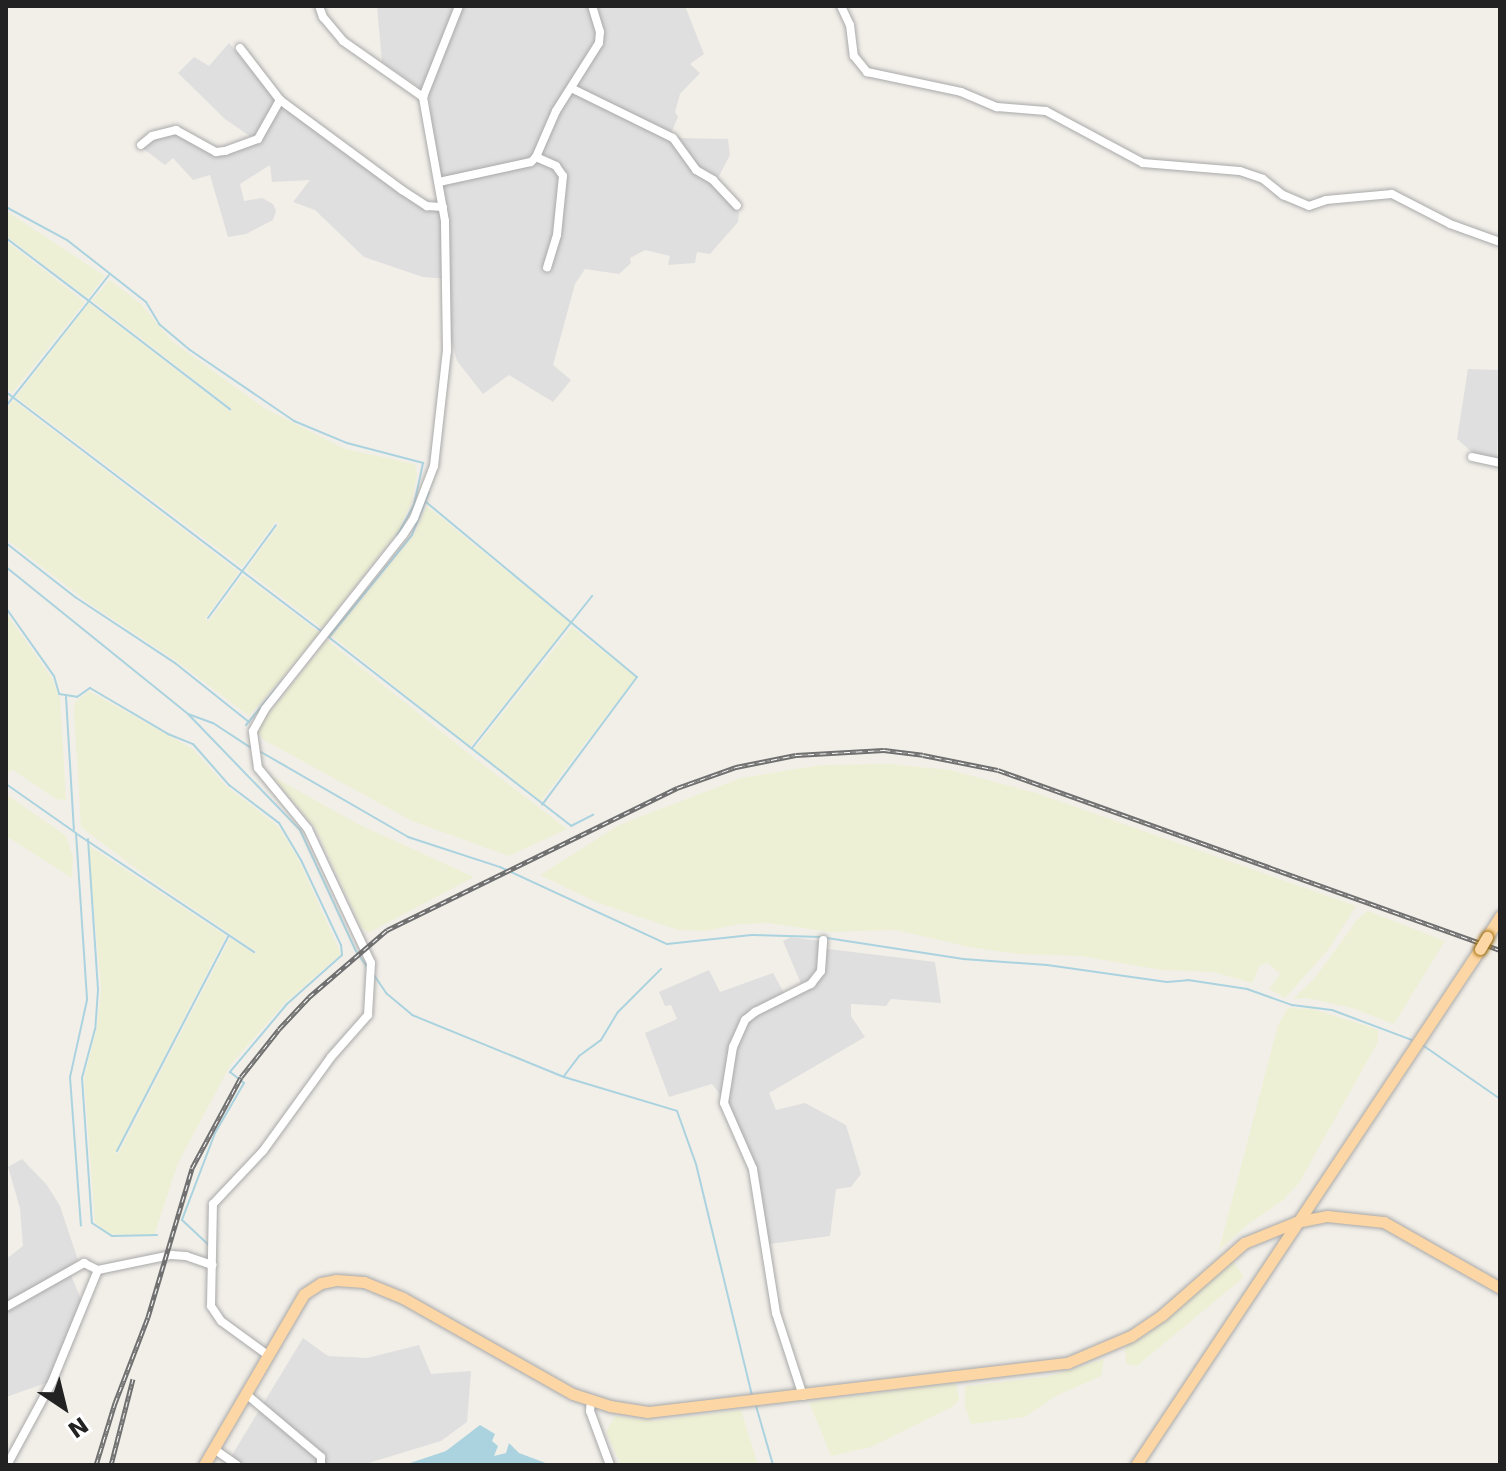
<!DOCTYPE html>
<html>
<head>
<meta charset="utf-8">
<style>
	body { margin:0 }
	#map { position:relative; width:1506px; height:1471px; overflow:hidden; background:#f2efe9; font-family:"DejaVu Sans",sans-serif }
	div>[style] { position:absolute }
	.residential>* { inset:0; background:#e0dfdf }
	.farmland>* { inset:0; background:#eef0d5 }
	.water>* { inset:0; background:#aad3df }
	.stream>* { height:2px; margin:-1px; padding:0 1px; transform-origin:1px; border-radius:1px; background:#aad3df }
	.roads { filter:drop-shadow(0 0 2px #a9a9a9) drop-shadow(0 0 2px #a9a9a9) }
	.minor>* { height:8px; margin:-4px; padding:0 4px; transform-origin:4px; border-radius:4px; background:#fff }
	.major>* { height:11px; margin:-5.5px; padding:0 5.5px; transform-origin:5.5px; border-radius:5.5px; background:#fcd6a4 }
	.rail>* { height:5px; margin-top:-2.5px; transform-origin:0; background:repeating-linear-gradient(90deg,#fff 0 6px,#707070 0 12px); box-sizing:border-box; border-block:2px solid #707070 }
	.bridges { filter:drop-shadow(0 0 2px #a06b00) drop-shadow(0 0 2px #a06b00) }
	.major-bridge>* { height:11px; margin:-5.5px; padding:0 5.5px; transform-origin:5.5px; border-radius:5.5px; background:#fcd6a4 }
	span { translate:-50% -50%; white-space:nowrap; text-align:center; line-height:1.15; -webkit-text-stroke:6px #fff; paint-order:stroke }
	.frame { position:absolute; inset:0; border:8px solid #222; pointer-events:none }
	.north { position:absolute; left:24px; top:1367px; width:80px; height:80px; -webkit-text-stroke:6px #fff; paint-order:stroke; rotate:145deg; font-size:22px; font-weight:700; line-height:32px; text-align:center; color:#222 }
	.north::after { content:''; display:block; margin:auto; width:28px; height:36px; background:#222; clip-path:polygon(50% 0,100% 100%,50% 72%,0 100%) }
</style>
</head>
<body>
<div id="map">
	<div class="residential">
		<div style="clip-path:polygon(377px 6px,685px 6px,704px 54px,690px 64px,700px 73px,680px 94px,675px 112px,678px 117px,671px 133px,681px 138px,728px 139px,730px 155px,718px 178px,739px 213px,738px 222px,710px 254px,697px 252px,695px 263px,668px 265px,670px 256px,645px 250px,630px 258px,631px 263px,619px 274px,585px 269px,575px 284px,553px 365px,571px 380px,553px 402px,509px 375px,483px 394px,457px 361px,451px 339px,448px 279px,423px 277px,364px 257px,315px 210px,293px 202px,310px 180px,272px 182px,270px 165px,240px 184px,244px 201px,262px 198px,273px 204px,276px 211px,273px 220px,246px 234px,228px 237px,210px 175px,193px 180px,173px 158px,165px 165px,141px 147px,168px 132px,181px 135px,216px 155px,263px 137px,251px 137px,225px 119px,178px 73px,194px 57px,209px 66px,229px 43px,271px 94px,426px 207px,439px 211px,429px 94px,382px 62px)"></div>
		<div style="clip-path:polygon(1468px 369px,1500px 370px,1497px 458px,1473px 453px,1457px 439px)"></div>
		<div style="clip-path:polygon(791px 937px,820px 941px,820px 948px,935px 962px,941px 1003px,891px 999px,886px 1006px,851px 1004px,851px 1016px,865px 1037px,769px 1093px,776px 1110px,805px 1103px,846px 1125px,861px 1174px,851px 1187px,836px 1189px,830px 1236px,769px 1244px,757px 1167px,728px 1105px,712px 1084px,669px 1097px,645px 1033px,677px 1019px,671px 1005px,665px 1006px,659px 992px,709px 970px,720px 992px,773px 973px,784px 993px,802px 986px,783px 941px)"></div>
		<div style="clip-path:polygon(22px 1159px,47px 1185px,60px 1206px,78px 1260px,68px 1268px,83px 1304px,49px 1382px,6px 1397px,6px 1259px,23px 1246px,20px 1208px,8px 1167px)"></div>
		<div style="clip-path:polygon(303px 1338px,328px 1356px,367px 1358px,419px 1345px,431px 1374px,471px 1371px,467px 1422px,441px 1441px,362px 1465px,226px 1465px)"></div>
	</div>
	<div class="farmland">
		<div style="clip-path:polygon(6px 211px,105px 276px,88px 298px,6px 236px)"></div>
		<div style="clip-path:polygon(6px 241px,85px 302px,12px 393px,6px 388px)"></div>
		<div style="clip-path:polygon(110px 280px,141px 304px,172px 341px,264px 408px,345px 449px,415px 464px,417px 474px,412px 500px,399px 530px,322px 628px,246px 570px,279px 524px,276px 521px,242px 567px,16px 397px,89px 303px,231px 412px,232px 409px,92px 300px)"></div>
		<div style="clip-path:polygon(13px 400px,239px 572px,205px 619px,209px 621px,243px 575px,320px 633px,249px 716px,175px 660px,90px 604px,6px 539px,6px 410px)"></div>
		<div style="clip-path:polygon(427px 506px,570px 623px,470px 747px,332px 636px,414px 535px)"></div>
		<div style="clip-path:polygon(6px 613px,52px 678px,60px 699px,66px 800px,56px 799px,13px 770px,6px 774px)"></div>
		<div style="clip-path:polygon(572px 627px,636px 677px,541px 801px,474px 749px)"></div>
		<div style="clip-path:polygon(327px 640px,468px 753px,567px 829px,509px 856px,412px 821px,264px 740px,258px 733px,262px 723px)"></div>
		<div style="clip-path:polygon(89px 691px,193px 749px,226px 786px,278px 826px,299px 860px,341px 954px,285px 1003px,231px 1064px,178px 1163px,155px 1233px,151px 1236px,111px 1234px,95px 1223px,84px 1078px,97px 1027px,101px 989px,88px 845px,226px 936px,115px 1153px,118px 1154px,230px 938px,255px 954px,257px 952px,150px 879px,81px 827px,74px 711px,75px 702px)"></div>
		<div style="clip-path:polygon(890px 764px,950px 770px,1036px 793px,1356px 906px,1328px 950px,1285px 998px,1269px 989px,1280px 974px,1268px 963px,1260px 965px,1252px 983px,1213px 972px,1161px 970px,1081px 956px,1018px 954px,969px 947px,896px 930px,831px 932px,768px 923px,740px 924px,705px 931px,678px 930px,596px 902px,540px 875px,619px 825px,741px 778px,821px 765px)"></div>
		<div style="clip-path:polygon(272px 776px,358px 824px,474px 877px,368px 933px,361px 926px,315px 827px)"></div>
		<div style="clip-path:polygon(6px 794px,66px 836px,73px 857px,72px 878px,6px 836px)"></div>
		<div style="clip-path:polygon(1368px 911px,1445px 941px,1394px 1024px,1352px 1008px,1307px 998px,1293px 999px,1314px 979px,1358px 919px)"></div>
		<div style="clip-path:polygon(1288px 1008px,1313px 1009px,1370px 1027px,1378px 1030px,1378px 1042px,1299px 1183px,1283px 1200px,1247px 1225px,1219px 1250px,1278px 1025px)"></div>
		<div style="clip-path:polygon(1233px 1261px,1244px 1277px,1137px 1366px,1126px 1364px,1125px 1347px,1148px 1334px)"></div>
		<div style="clip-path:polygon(1104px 1359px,1101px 1376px,1056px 1396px,1025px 1417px,971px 1424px,965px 1407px,965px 1386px,1046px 1377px)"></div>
		<div style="clip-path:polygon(956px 1383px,959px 1400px,952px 1407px,871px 1447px,831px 1456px,809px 1402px)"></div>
		<div style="clip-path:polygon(741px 1410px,758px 1465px,621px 1465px,606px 1432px,615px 1416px,655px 1421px)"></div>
	</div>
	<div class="water">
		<div style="clip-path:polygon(480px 1425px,495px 1434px,492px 1441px,498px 1446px,494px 1456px,506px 1453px,509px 1443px,519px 1453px,551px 1465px,404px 1465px,446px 1451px)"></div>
	</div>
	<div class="stream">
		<div style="left:6px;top:207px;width:69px;rotate:28.4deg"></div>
		<div style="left:67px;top:240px;width:100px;rotate:38.1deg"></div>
		<div style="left:146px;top:302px;width:26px;rotate:59deg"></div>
		<div style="left:159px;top:324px;width:40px;rotate:40deg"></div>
		<div style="left:190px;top:350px;width:126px;rotate:34.3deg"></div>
		<div style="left:294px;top:421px;width:57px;rotate:22.5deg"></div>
		<div style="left:347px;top:443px;width:79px;rotate:14.7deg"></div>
		<div style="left:423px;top:463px;width:43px;rotate:102.1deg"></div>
		<div style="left:414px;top:505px;width:35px;rotate:119deg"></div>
		<div style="left:6px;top:238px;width:104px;rotate:37.2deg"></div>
		<div style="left:89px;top:301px;width:134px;rotate:128.3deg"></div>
		<div style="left:109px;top:275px;width:33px;rotate:128deg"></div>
		<div style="left:89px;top:301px;width:178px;rotate:37.5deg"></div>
		<div style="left:6px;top:392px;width:395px;rotate:37.2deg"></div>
		<div style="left:426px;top:502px;width:274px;rotate:39.7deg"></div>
		<div style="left:637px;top:677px;width:159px;rotate:126.6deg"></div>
		<div style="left:6px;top:543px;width:88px;rotate:38deg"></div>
		<div style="left:75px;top:597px;width:120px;rotate:33.4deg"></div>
		<div style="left:175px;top:663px;width:95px;rotate:38.6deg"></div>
		<div style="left:6px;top:567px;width:234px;rotate:38.9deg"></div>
		<div style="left:188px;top:714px;width:27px;rotate:20deg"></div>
		<div style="left:213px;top:723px;width:45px;rotate:33.3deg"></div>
		<div style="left:6px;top:608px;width:83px;rotate:54.8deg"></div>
		<div style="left:54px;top:676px;width:19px;rotate:74deg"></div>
		<div style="left:59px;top:694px;width:18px;rotate:9deg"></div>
		<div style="left:77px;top:697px;width:16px;rotate:-35deg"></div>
		<div style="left:90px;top:688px;width:91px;rotate:30.5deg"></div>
		<div style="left:168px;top:734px;width:27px;rotate:22deg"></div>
		<div style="left:193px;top:744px;width:55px;rotate:48.7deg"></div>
		<div style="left:229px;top:785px;width:63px;rotate:37.2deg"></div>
		<div style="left:279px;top:823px;width:43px;rotate:59.3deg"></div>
		<div style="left:301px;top:860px;width:94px;rotate:64.8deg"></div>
		<div style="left:341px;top:945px;width:10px;rotate:84deg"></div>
		<div style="left:342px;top:955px;width:74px;rotate:138.3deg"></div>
		<div style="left:287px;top:1004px;width:89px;rotate:130deg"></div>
		<div style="left:230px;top:1072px;width:18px;rotate:38deg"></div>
		<div style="left:244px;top:1083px;width:58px;rotate:120.1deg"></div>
		<div style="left:215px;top:1133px;width:93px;rotate:110.8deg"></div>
		<div style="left:182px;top:1220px;width:37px;rotate:43deg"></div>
		<div style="left:208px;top:618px;width:115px;rotate:-53.8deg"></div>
		<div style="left:326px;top:635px;width:311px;rotate:37.9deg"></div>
		<div style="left:571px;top:826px;width:25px;rotate:-27deg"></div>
		<div style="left:330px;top:636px;width:130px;rotate:-50.9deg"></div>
		<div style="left:412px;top:535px;width:46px;rotate:-68.4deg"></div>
		<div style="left:66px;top:697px;width:133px;rotate:86.6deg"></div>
		<div style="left:189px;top:715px;width:160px;rotate:46deg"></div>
		<div style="left:300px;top:830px;width:133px;rotate:65.2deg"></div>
		<div style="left:356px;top:951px;width:19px;rotate:55deg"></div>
		<div style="left:246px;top:725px;width:60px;rotate:-50.4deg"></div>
		<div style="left:472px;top:748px;width:194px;rotate:-51.7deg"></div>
		<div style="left:261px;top:752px;width:170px;rotate:30deg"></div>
		<div style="left:408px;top:837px;width:97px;rotate:18.1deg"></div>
		<div style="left:500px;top:867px;width:184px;rotate:24.8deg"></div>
		<div style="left:667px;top:944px;width:85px;rotate:-6deg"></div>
		<div style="left:752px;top:935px;width:69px;rotate:1.7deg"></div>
		<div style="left:6px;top:784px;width:85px;rotate:35deg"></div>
		<div style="left:76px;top:833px;width:167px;rotate:86.2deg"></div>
		<div style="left:87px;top:1000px;width:79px;rotate:102.4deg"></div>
		<div style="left:70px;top:1077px;width:149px;rotate:85.8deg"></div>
		<div style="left:77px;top:834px;width:213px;rotate:33.7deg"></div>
		<div style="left:88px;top:839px;width:151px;rotate:86.2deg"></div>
		<div style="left:98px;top:990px;width:39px;rotate:94deg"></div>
		<div style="left:95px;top:1029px;width:51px;rotate:104.9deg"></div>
		<div style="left:82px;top:1078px;width:145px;rotate:86.1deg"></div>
		<div style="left:92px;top:1223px;width:24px;rotate:33deg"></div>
		<div style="left:112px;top:1236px;width:45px;rotate:-1.3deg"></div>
		<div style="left:827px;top:938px;width:138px;rotate:8.8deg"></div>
		<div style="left:963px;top:959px;width:84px;rotate:4.1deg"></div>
		<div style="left:1047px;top:965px;width:121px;rotate:8.1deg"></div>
		<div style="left:1167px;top:982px;width:21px;rotate:-5deg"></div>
		<div style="left:1188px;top:980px;width:60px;rotate:8.7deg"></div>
		<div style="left:1247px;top:989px;width:48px;rotate:19.6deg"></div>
		<div style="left:1292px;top:1005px;width:40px;rotate:7.1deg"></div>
		<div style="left:1332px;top:1010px;width:85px;rotate:20.6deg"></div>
		<div style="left:374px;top:975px;width:22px;rotate:56deg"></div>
		<div style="left:386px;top:993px;width:34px;rotate:40deg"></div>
		<div style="left:412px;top:1015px;width:164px;rotate:22.2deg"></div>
		<div style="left:564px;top:1077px;width:118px;rotate:16.7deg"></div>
		<div style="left:677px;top:1111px;width:56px;rotate:70.3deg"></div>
		<div style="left:696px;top:1164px;width:239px;rotate:76.4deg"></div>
		<div style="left:1421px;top:1044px;width:96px;rotate:34.8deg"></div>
		<div style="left:564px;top:1076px;width:25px;rotate:-53deg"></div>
		<div style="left:579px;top:1056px;width:27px;rotate:-36deg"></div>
		<div style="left:601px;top:1040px;width:33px;rotate:-59deg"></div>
		<div style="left:618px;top:1012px;width:61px;rotate:-45deg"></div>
		<div style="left:117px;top:1151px;width:243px;rotate:-62.6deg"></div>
		<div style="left:756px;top:1406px;width:61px;rotate:73.9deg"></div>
	</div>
	<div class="roads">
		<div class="minor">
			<div style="left:319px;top:6px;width:12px;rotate:70deg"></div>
			<div style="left:323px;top:17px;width:31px;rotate:50deg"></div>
			<div style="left:343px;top:41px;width:98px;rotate:35deg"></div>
			<div style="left:841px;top:6px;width:21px;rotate:65deg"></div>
			<div style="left:850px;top:25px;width:31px;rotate:83deg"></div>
			<div style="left:854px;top:56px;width:21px;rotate:51deg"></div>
			<div style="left:867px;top:72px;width:96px;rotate:12deg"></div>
			<div style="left:961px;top:92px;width:39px;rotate:23deg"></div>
			<div style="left:997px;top:107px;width:49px;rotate:4.7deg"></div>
			<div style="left:1046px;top:111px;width:110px;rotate:28.2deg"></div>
			<div style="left:1143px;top:163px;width:97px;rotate:4.7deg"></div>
			<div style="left:1240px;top:171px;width:24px;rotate:19deg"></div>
			<div style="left:1263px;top:179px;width:26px;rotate:39deg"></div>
			<div style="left:1283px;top:195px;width:28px;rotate:23deg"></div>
			<div style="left:1309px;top:206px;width:18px;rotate:-19deg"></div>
			<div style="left:1326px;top:200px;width:66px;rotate:-5.2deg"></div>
			<div style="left:1392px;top:194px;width:65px;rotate:27.3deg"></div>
			<div style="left:1450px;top:224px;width:53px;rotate:19.8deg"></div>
			<div style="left:240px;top:48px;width:66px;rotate:52.4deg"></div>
			<div style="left:280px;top:100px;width:152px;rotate:36.4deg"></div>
			<div style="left:402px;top:190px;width:30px;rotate:33deg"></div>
			<div style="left:427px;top:206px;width:16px;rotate:4deg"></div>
			<div style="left:573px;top:89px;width:111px;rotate:26.1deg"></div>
			<div style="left:673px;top:138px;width:39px;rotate:54deg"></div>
			<div style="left:696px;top:170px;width:20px;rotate:30deg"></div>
			<div style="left:713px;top:180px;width:35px;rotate:47deg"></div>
			<div style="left:141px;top:145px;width:14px;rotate:-39deg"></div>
			<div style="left:152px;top:136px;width:25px;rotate:-14deg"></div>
			<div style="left:176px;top:130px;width:46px;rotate:28.8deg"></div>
			<div style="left:216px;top:152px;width:9px;rotate:-6deg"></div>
			<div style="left:225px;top:151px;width:35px;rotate:-20deg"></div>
			<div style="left:258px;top:139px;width:45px;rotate:-60.6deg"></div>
			<div style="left:536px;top:157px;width:22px;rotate:24deg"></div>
			<div style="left:556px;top:166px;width:12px;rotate:55deg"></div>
			<div style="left:563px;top:176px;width:59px;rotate:95.8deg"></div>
			<div style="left:557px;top:235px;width:34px;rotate:107deg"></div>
			<div style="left:439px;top:182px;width:94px;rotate:-12.3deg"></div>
			<div style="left:531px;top:162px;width:7px;rotate:-45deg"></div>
			<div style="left:536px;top:157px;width:50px;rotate:-66.5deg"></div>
			<div style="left:556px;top:111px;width:80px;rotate:-57.7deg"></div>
			<div style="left:599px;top:43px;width:11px;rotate:-85deg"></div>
			<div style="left:600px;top:32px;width:27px;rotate:-107deg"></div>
			<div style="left:1472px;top:457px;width:29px;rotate:12deg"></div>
			<div style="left:6px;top:1307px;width:90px;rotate:-29.4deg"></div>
			<div style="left:84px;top:1263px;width:16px;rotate:27deg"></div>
			<div style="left:98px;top:1270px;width:75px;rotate:-11.6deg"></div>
			<div style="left:171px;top:1255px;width:15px;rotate:4deg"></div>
			<div style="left:186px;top:1256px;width:28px;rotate:19deg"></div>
			<div style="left:269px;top:1356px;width:59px;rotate:-143.9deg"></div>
			<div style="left:221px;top:1321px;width:18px;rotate:-124deg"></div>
			<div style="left:211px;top:1306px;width:102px;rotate:-88.9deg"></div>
			<div style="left:213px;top:1204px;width:73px;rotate:-46.7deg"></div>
			<div style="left:263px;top:1151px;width:116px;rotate:-54.1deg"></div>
			<div style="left:331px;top:1057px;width:56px;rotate:-48.6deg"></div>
			<div style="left:368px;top:1015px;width:52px;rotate:-86.7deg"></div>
			<div style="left:371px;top:963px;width:148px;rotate:-115.2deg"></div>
			<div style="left:308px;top:829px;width:79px;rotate:-129.3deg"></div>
			<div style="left:258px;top:768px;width:37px;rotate:-98deg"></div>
			<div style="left:253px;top:731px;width:25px;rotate:-61deg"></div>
			<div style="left:265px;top:709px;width:222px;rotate:-51.6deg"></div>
			<div style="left:403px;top:535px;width:20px;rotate:-57deg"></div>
			<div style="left:414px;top:518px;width:56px;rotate:-69deg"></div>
			<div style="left:434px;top:466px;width:116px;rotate:-83.6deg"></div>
			<div style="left:447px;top:351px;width:130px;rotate:-90.9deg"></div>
			<div style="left:445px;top:221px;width:126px;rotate:-100.1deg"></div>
			<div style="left:423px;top:97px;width:98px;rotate:-68.4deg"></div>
			<div style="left:246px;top:1394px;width:98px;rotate:40deg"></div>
			<div style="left:321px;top:1457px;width:8px;rotate:90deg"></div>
			<div style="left:803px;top:1396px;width:87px;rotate:-108deg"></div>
			<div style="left:776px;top:1313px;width:146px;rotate:-99.1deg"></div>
			<div style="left:753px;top:1169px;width:72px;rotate:-113.7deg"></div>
			<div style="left:724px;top:1103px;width:57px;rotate:-80.9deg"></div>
			<div style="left:733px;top:1047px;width:30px;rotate:-66deg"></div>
			<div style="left:745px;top:1020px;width:13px;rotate:-39deg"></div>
			<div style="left:755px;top:1012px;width:63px;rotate:-26.6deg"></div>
			<div style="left:811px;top:984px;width:16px;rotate:-52deg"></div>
			<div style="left:821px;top:971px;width:31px;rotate:-86deg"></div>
			<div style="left:591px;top:1401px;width:10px;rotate:96deg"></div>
			<div style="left:590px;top:1411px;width:58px;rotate:69.7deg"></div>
			<div style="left:214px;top:1449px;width:28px;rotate:35deg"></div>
			<div style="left:7px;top:1465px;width:94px;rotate:-61.5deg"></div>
			<div style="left:52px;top:1382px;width:121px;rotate:-67.7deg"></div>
		</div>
		<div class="major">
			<div style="left:1487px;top:937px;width:25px;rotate:-58deg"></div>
			<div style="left:204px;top:1465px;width:198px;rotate:-59.7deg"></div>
			<div style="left:304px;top:1294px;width:20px;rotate:-33deg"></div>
			<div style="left:321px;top:1283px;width:15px;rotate:-11deg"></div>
			<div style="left:336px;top:1280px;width:28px;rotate:4deg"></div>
			<div style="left:364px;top:1282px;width:42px;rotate:22.3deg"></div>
			<div style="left:403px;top:1298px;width:195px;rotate:29.5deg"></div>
			<div style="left:573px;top:1394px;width:39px;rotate:18deg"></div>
			<div style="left:610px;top:1406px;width:38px;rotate:9deg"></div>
			<div style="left:648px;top:1412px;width:422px;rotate:-6.7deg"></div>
			<div style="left:1067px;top:1363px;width:69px;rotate:-22.9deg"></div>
			<div style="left:1131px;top:1336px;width:37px;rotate:-34deg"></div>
			<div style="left:1162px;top:1315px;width:109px;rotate:-41.3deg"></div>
			<div style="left:1244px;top:1243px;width:56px;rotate:-22deg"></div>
			<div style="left:1296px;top:1222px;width:32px;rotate:-11deg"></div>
			<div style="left:1327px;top:1216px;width:57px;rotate:6deg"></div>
			<div style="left:1384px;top:1222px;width:133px;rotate:29.6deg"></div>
			<div style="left:1136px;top:1465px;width:620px;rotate:-56.31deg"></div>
		</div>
	</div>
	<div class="rail">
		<div style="left:96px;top:1465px;width:65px;rotate:-73deg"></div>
		<div style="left:115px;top:1403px;width:92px;rotate:-69deg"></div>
		<div style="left:148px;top:1317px;width:155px;rotate:-73.5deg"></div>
		<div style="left:192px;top:1168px;width:103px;rotate:-61.7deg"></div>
		<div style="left:241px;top:1077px;width:61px;rotate:-51.6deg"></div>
		<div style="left:279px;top:1029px;width:44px;rotate:-46.8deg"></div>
		<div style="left:309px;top:997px;width:103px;rotate:-40.7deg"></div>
		<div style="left:387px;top:930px;width:323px;rotate:-26.1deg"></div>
		<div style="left:677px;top:788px;width:63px;rotate:-19.6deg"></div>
		<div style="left:736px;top:767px;width:61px;rotate:-11.3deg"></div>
		<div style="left:796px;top:755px;width:88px;rotate:-3.3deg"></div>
		<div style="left:884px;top:750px;width:39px;rotate:7deg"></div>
		<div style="left:923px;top:755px;width:76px;rotate:11.3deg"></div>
		<div style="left:998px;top:770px;width:533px;rotate:19.73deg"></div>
		<div style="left:111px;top:1465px;width:89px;rotate:-75.7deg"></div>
	</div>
	<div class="bridges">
		<div class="major-bridge">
			<div style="left:1480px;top:949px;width:14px;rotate:-60deg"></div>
		</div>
	</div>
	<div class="frame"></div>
	<div class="north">N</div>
</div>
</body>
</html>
